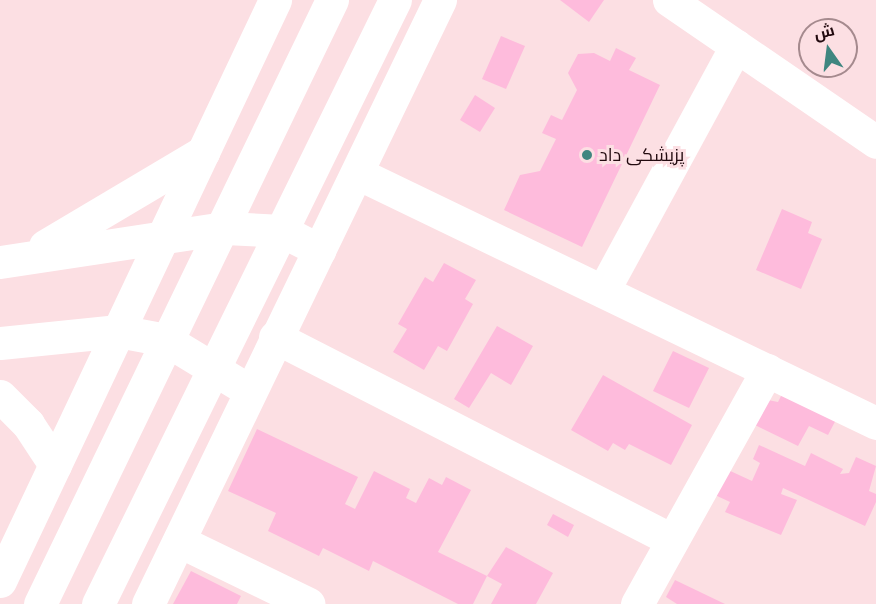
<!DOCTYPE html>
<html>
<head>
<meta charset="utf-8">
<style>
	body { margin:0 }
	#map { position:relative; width:876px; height:604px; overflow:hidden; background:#fcdfe3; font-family:Montserrat,Cairo,sans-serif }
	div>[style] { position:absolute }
	.building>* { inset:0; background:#febbdc }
	.street>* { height:33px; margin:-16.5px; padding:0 16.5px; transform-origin:16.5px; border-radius:16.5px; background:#fff }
	.secondary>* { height:33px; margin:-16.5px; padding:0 16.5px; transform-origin:16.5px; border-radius:16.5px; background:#fff }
	.primary>* { height:33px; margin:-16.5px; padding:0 16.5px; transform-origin:16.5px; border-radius:16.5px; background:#fff }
	.dots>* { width:16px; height:16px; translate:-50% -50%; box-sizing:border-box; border:3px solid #fcdfe3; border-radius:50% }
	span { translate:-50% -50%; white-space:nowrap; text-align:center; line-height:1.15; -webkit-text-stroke:6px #fcdfe3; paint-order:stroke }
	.poi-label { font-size:18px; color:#220a0f }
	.left { translate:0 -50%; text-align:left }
	.north { position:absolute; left:798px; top:18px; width:60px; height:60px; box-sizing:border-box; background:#fcdfe3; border:2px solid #a58a8e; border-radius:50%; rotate:346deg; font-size:16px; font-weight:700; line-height:24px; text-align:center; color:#220a0f }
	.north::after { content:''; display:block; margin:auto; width:21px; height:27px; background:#3f8680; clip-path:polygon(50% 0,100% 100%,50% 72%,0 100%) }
</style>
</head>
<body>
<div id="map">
	<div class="building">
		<div style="clip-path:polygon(560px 0,604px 0,589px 22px)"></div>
		<div style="clip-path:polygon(501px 36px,525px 46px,506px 89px,482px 79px)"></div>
		<div style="clip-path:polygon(616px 48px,636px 58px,629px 70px,660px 85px,582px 247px,504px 210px,520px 175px,540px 171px,556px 139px,542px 133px,551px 115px,562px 120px,577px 90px,568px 73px,578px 54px,594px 53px,610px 61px)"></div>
		<div style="clip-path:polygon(475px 95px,495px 108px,480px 132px,460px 120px)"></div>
		<div style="clip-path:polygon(782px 209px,812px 222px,808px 233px,822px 239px,801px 289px,756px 270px)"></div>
		<div style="clip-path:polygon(444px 263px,476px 280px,465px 299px,473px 304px,447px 351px,438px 346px,424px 370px,393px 352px,407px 329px,398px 324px,425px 277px,433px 282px)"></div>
		<div style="clip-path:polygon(497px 326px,533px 346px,511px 385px,491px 373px,469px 408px,454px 399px)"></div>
		<div style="clip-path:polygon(673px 351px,709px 368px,689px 408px,653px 391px)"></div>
		<div style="clip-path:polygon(603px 375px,692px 425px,671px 465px,629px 444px,625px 450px,613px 443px,608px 451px,571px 430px)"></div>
		<div style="clip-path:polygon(782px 394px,839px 414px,828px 435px,809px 426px,798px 446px,755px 425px,768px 400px,778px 402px)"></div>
		<div style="clip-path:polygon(257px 429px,358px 477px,345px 504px,355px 509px,374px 471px,410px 489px,406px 498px,416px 503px,429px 478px,442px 485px,446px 477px,471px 490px,438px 552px,487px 576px,506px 547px,553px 573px,536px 604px,491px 604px,502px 584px,487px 576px,473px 604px,458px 604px,373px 561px,369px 571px,323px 548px,319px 556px,268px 531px,276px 513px,228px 491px)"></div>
		<div style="clip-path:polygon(759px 445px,805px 466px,811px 453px,843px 469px,840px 474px,849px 473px,856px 457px,876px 466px,869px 491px,876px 494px,876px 502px,865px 526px,783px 488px,781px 494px,797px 500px,781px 535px,725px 512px,730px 502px,715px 495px,726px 469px,752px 481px,760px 463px,753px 459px)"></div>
		<div style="clip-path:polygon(553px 514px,574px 525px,568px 537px,547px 525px)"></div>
		<div style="clip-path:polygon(191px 571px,241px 596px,237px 604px,173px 604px)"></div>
		<div style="clip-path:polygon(675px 580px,725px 604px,677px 604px,666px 597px)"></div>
	</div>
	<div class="street">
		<div style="left:669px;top:0;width:251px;rotate:34.4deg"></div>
		<div style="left:357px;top:173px;width:576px;rotate:25.72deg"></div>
		<div style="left:603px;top:291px;width:279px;rotate:-61.5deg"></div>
		<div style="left:275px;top:337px;width:446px;rotate:27.1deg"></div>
		<div style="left:179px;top:541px;width:144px;rotate:25.9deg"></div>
		<div style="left:0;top:581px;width:643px;rotate:-64.67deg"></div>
		<div style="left:148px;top:604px;width:671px;rotate:-64.2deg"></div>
		<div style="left:637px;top:604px;width:268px;rotate:-60.9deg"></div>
	</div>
	<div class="secondary">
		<div style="left:40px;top:604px;width:671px;rotate:-64.2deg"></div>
		<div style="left:98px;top:604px;width:673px;rotate:-63.82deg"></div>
	</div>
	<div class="primary">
		<div style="left:45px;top:246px;width:184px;rotate:-30.7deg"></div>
		<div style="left:0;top:262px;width:228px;rotate:-8.6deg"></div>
		<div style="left:225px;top:228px;width:57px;rotate:3deg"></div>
		<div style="left:282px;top:231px;width:42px;rotate:27.2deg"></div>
		<div style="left:0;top:343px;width:119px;rotate:-5.8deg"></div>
		<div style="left:118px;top:331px;width:49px;rotate:10.6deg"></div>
		<div style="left:166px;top:340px;width:98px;rotate:31.3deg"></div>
		<div style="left:0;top:396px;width:40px;rotate:45deg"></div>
		<div style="left:28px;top:424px;width:49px;rotate:56.6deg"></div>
	</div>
	<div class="dots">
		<div style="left:587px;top:155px;background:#3f8680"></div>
	</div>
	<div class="poi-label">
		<span class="left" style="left:599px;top:155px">پزیشکی داد</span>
	</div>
	<div class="north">ش</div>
</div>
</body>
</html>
